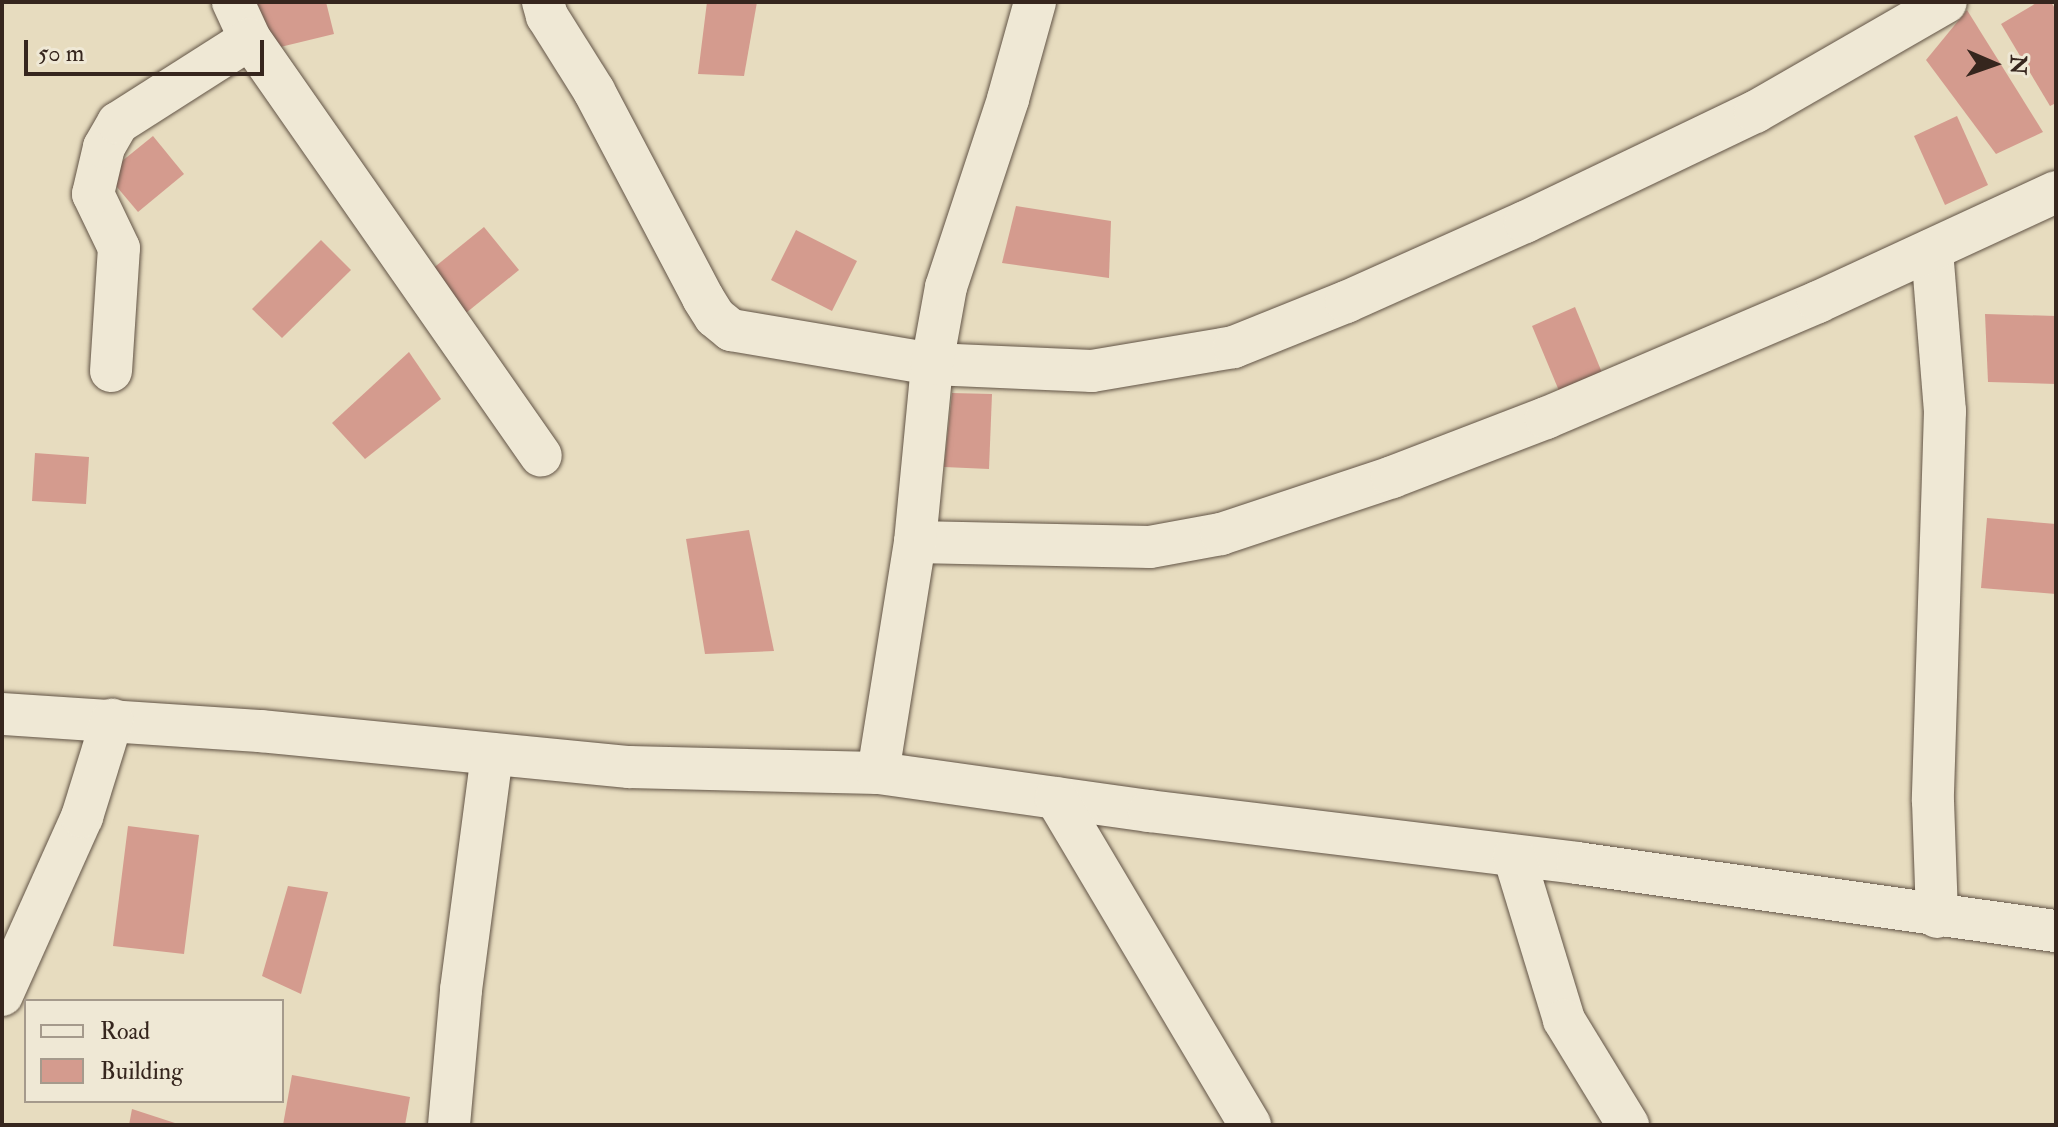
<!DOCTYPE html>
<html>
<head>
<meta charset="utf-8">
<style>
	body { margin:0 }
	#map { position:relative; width:2058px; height:1127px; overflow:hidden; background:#e7dcbf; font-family:"IM FELL Double Pica",serif }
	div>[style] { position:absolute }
	.building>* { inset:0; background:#d49b8e }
	.roads { filter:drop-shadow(0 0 2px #625446) drop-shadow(0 0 2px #625446) }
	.minor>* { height:42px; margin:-21px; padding:0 21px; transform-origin:21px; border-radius:21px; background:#efe8d5 }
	span { translate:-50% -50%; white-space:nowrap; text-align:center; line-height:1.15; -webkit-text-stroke:6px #efe8d5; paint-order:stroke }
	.frame { position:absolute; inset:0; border:4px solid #36261e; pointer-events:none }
	.legend { position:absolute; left:24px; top:999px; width:260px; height:104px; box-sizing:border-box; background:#efe8d5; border:2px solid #a59a8c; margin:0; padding:10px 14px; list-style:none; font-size:24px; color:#36261e }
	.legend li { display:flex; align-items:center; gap:16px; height:40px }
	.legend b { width:40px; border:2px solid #a59a8c }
	.north { position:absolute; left:1954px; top:24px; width:80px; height:80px; -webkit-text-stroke:6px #efe8d5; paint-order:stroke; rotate:92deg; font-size:22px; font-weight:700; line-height:32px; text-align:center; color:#36261e }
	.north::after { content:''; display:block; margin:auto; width:28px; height:36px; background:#36261e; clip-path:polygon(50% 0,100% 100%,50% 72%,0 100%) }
	.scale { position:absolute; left:24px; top:40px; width:240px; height:36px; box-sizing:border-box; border:4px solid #36261e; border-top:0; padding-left:10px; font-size:24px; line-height:28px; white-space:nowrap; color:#36261e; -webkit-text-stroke:6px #efe8d5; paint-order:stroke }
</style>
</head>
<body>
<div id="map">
	<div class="building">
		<div style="clip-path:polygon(256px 2px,326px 2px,334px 34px,268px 50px)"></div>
		<div style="clip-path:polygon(707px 2px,757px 2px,744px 76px,698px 74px)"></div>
		<div style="clip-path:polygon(2038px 2px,2051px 2px,2056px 10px,2056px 103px,2050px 106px,2001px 24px)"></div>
		<div style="clip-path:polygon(1967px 10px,2043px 132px,1996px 154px,1926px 60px)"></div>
		<div style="clip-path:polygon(1957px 116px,1988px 185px,1945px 205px,1914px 136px)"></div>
		<div style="clip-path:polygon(153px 136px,184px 174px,138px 212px,106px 174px)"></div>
		<div style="clip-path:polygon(1016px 206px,1111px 221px,1109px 278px,1002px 263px)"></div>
		<div style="clip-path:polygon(484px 227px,519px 270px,461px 317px,426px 274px)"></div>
		<div style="clip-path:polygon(796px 230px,857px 261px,832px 311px,771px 280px)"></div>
		<div style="clip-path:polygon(321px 240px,351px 270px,282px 338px,252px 309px)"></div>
		<div style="clip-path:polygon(1575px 307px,1605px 380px,1562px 398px,1532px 326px)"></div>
		<div style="clip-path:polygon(1985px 314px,2056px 316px,2056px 384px,1988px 382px)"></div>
		<div style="clip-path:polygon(409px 352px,441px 399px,365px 459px,332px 423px)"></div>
		<div style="clip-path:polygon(952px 393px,992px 394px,989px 469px,944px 467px)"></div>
		<div style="clip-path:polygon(35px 453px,89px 457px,86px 504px,32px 501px)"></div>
		<div style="clip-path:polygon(1987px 518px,2056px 524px,2056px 594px,1981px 588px)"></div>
		<div style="clip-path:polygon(749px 530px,774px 651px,705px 654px,686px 539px)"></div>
		<div style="clip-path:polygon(128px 826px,199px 835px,184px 954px,113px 946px)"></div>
		<div style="clip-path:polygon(288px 886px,328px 892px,301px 994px,262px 976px)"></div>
		<div style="clip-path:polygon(292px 1075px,410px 1097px,405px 1125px,283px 1125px)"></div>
		<div style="clip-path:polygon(132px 1109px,178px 1124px,178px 1125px,129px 1125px)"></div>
	</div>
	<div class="roads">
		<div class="minor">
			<div style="left:233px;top:2px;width:41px;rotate:65.3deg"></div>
			<div style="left:250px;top:39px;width:508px;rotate:55.09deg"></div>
			<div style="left:543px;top:2px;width:15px;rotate:74deg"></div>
			<div style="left:547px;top:16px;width:89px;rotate:57.9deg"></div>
			<div style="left:594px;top:91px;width:234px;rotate:62.2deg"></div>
			<div style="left:703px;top:298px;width:22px;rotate:58deg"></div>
			<div style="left:715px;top:317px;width:21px;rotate:39deg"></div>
			<div style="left:731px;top:330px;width:204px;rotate:9.6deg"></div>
			<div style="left:932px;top:364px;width:160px;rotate:2.5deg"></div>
			<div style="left:1092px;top:371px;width:144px;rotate:-9.6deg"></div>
			<div style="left:1234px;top:347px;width:121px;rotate:-21.9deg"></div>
			<div style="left:1346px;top:302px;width:196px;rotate:-24.1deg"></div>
			<div style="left:1525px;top:222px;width:255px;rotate:-25.6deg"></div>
			<div style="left:1755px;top:112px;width:220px;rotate:-29.9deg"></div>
			<div style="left:1932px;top:250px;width:162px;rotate:85.4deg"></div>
			<div style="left:1945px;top:411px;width:390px;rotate:91.8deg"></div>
			<div style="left:1933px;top:801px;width:116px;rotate:88deg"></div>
			<div style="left:111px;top:371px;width:123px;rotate:-86.3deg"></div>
			<div style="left:119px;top:248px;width:60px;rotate:-115.7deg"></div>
			<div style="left:93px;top:194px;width:48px;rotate:-76.8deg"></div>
			<div style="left:104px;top:147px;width:28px;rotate:-60deg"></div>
			<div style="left:118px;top:123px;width:156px;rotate:-32.5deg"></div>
			<div style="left:915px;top:542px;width:235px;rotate:1.2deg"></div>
			<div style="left:1150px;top:547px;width:72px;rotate:-10.4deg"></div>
			<div style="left:1221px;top:534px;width:180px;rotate:-18.4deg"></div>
			<div style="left:1392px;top:477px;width:165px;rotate:-21deg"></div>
			<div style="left:1546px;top:418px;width:296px;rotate:-23.1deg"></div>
			<div style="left:1818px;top:302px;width:262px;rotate:-24.8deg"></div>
			<div style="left:2px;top:714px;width:259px;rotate:3.8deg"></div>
			<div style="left:260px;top:731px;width:371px;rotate:5.6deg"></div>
			<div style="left:629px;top:767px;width:249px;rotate:1.4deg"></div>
			<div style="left:878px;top:773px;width:274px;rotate:8deg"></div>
			<div style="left:1149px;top:811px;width:431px;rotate:6.9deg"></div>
			<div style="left:1577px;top:863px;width:484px;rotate:8.1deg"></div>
			<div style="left:878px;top:773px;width:234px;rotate:-80.9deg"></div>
			<div style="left:915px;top:542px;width:179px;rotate:-84.5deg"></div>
			<div style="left:932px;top:364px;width:78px;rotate:-79.7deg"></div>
			<div style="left:946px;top:287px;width:198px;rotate:-71.7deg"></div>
			<div style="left:1008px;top:99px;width:101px;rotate:-74.4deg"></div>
			<div style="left:1056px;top:798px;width:380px;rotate:59.3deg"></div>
			<div style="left:1514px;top:856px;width:171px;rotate:73deg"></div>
			<div style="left:1564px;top:1020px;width:123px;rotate:58.6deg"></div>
			<div style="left:2px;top:995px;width:195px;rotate:-65.8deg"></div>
			<div style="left:82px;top:817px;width:102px;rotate:-72.8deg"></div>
			<div style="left:449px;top:1125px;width:136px;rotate:-84.9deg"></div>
			<div style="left:461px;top:990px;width:238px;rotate:-82.5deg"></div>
		</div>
	</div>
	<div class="frame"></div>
	<ul class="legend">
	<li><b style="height:10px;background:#efe8d5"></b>Road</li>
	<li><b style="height:22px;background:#d49b8e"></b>Building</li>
	</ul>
	<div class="north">N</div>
	<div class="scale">50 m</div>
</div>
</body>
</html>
